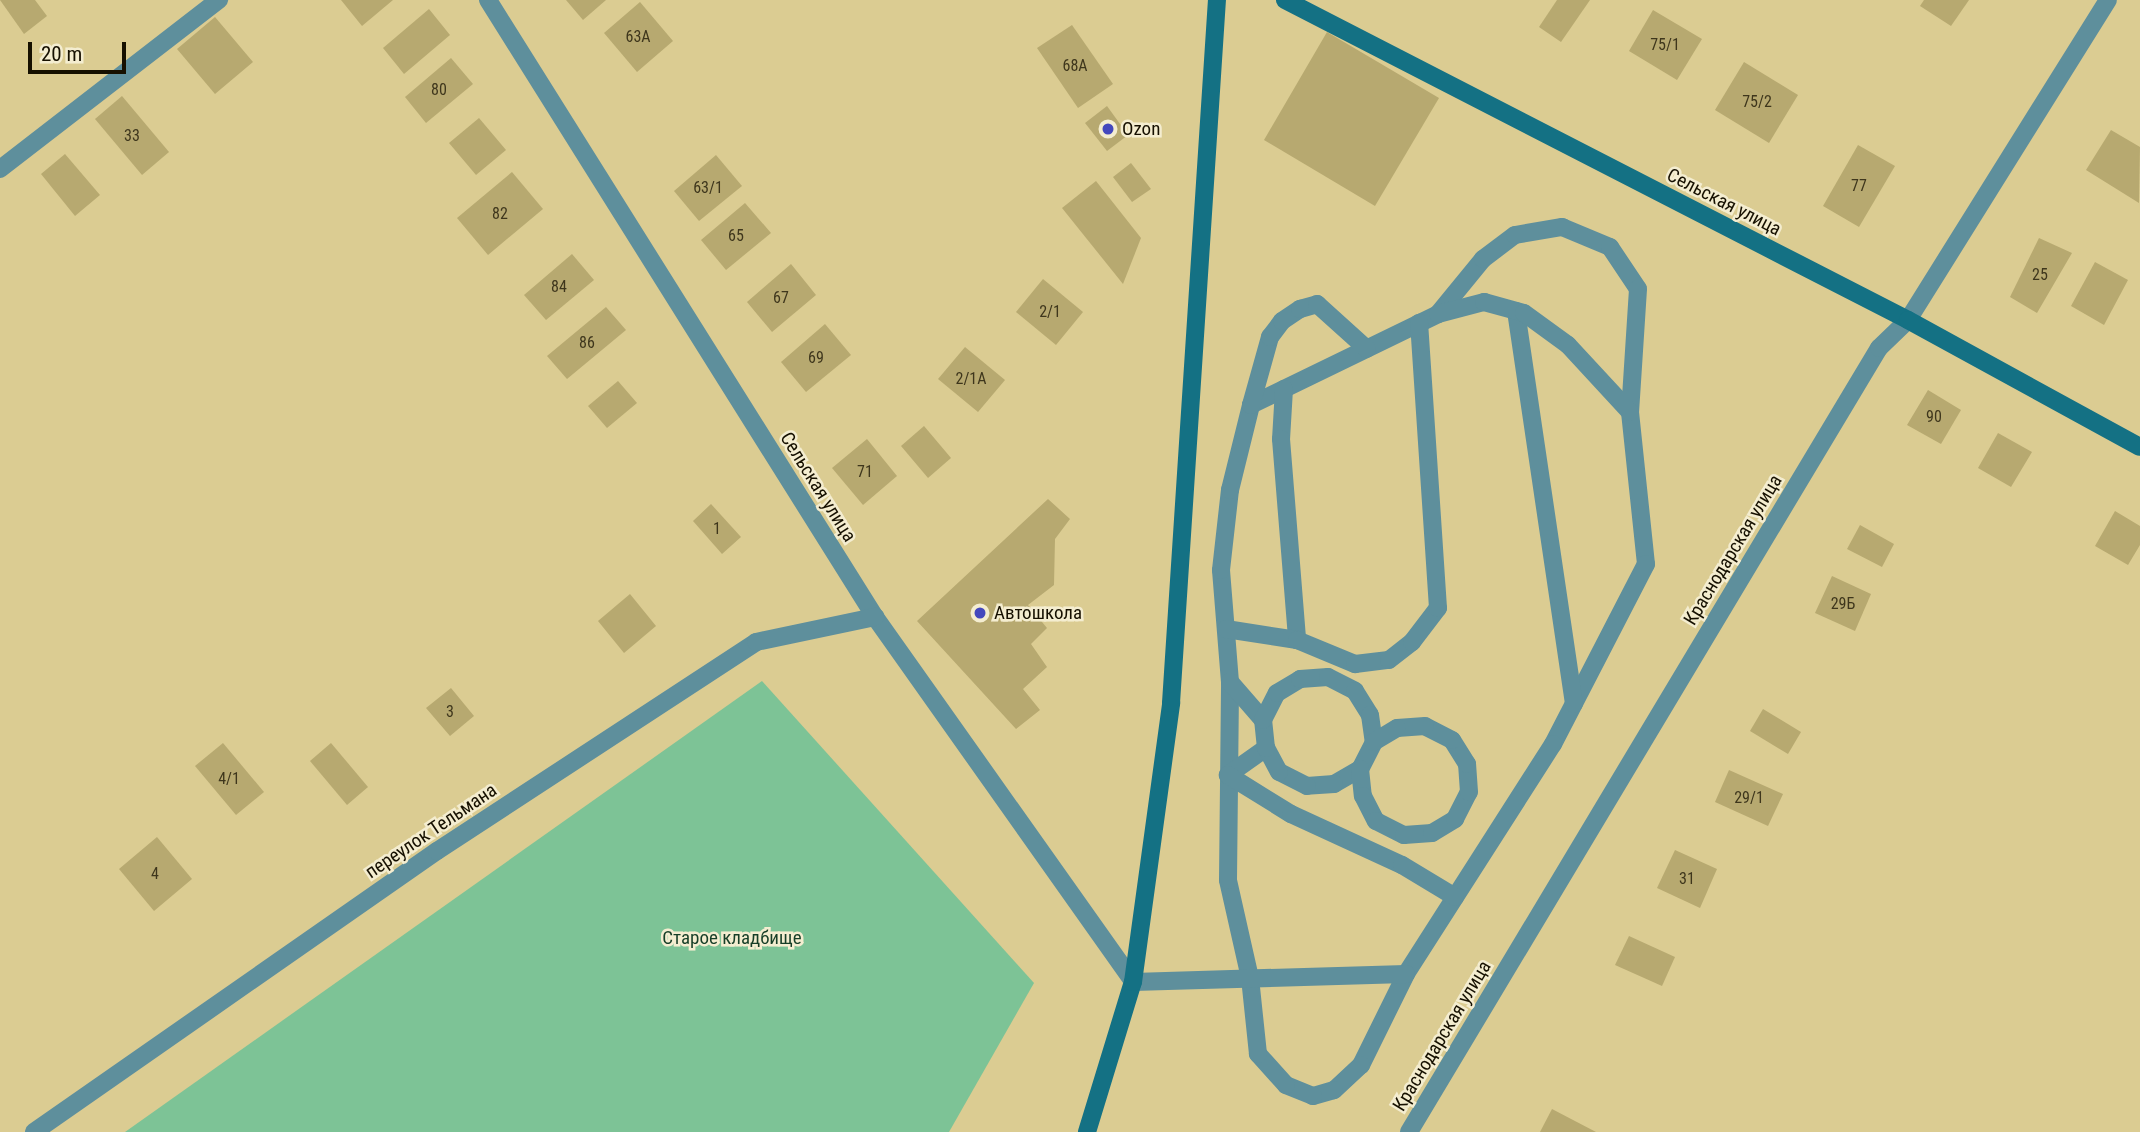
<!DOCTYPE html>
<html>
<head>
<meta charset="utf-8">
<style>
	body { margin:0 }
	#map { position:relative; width:2140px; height:1132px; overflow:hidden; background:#dbcc92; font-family:"Roboto Condensed",sans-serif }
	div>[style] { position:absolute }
	.green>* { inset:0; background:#7dc396 }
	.building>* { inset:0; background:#b7a970 }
	.lane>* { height:18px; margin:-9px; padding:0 9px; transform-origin:9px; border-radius:9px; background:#5e8f9c }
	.street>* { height:18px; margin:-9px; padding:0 9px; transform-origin:9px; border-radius:9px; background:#5e8f9c }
	.secondary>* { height:18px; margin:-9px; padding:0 9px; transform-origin:9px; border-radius:9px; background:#147184 }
	.dots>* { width:19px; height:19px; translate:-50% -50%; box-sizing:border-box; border:4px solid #f4edd0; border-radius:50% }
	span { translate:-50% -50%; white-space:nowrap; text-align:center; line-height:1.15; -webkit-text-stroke:5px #f4edd0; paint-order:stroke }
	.number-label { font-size:16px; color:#3e361c }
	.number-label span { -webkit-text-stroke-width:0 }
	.poi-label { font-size:19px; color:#161000 }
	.left { translate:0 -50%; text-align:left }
	.street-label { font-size:19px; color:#161000 }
	.park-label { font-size:19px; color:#163e27 }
	.scale { position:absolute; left:28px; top:42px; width:98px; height:32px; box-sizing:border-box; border:4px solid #161000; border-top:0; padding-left:9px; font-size:21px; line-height:24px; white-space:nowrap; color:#161000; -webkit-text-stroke:5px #f4edd0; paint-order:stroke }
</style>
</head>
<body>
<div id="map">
	<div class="green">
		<div style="clip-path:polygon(762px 681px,1034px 983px,949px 1132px,125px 1132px)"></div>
	</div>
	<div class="building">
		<div style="clip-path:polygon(0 0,35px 0,47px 16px,24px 34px)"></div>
		<div style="clip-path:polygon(341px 0,393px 0,362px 26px)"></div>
		<div style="clip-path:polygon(566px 0,606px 0,583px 20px)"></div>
		<div style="clip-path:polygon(1557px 0,1590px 0,1561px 42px,1539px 27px)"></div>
		<div style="clip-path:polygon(1924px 0,1969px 0,1951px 26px,1920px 6px)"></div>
		<div style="clip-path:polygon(640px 2px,673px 41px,637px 72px,604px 33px)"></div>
		<div style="clip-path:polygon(429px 9px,450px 35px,404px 74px,383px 48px)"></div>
		<div style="clip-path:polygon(1653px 10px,1702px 39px,1677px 80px,1629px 51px)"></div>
		<div style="clip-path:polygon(215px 17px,253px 62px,215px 94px,177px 49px)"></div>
		<div style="clip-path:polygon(1072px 25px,1113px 84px,1078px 108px,1037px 48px)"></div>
		<div style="clip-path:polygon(1327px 32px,1439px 98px,1375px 206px,1264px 140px)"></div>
		<div style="clip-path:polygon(451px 58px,473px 84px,426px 123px,405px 97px)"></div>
		<div style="clip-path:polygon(1744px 62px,1798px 95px,1769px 143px,1715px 110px)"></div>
		<div style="clip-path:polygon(122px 96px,169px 152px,142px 175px,95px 119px)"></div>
		<div style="clip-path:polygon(1107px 106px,1128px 135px,1107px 151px,1085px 123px)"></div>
		<div style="clip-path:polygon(479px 118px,506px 150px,476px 175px,449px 143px)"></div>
		<div style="clip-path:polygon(2111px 130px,2140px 147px,2139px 203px,2086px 170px)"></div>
		<div style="clip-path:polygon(1858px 145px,1895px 166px,1859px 227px,1823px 206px)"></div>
		<div style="clip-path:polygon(65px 154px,100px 195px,75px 216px,41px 174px)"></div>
		<div style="clip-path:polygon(716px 155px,742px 186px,699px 221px,674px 191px)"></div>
		<div style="clip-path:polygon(1131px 163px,1151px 189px,1132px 202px,1113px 177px)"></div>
		<div style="clip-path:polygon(512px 172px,543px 209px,488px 255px,457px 218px)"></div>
		<div style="clip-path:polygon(1096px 181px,1141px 238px,1123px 284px,1062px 208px)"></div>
		<div style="clip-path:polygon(745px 203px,771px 233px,726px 270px,701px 240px)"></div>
		<div style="clip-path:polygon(2039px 238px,2072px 253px,2037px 313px,2010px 297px)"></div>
		<div style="clip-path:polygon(572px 254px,594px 280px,546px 320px,524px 295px)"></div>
		<div style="clip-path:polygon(2095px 262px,2128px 280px,2104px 325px,2071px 306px)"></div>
		<div style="clip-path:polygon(791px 264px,816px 295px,772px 332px,747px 302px)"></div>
		<div style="clip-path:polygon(1043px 279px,1083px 312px,1056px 345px,1016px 312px)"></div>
		<div style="clip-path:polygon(606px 307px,626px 330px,567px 379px,547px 356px)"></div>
		<div style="clip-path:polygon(825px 324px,851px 355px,806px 392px,781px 362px)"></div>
		<div style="clip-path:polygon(965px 347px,1005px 380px,978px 412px,938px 379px)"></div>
		<div style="clip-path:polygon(618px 381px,637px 403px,607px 428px,588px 406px)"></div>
		<div style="clip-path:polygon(1928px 390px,1961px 410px,1941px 444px,1907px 425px)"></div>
		<div style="clip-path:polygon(924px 426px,951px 458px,928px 478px,901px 446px)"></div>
		<div style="clip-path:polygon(1998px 433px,2032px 452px,2011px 487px,1978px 468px)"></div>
		<div style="clip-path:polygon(867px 439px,897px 476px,863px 505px,832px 468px)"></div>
		<div style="clip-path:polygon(1048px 499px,1070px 519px,1055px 539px,1054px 585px,1028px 605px,1047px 628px,1031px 644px,1047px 667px,1023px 689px,1040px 710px,1016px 729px,917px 621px)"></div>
		<div style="clip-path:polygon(711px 504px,741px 537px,722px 554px,693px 521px)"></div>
		<div style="clip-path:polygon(2115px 511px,2140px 526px,2140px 545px,2128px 565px,2095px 546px)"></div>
		<div style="clip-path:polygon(1860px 525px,1894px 544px,1882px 567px,1847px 549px)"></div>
		<div style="clip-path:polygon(1832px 576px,1871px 594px,1855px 631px,1815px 613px)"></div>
		<div style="clip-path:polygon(630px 594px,656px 626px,624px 653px,598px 621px)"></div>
		<div style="clip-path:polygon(451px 688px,474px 716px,450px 736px,426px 708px)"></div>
		<div style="clip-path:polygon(1763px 709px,1801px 732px,1788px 754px,1750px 731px)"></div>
		<div style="clip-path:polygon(223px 743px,264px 792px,236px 815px,195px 766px)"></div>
		<div style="clip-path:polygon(331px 743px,368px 787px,347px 805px,310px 761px)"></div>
		<div style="clip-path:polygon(1729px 770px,1783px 794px,1768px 826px,1715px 802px)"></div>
		<div style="clip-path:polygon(157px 837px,192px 879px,154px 911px,119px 869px)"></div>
		<div style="clip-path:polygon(1675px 850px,1717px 869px,1700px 908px,1657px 888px)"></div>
		<div style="clip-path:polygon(1629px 936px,1675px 957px,1662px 986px,1615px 965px)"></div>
		<div style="clip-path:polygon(1552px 1109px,1596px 1132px,1540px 1132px)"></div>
	</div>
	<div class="lane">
		<div style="left:1562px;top:227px;width:52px;rotate:22.6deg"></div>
		<div style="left:1610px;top:247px;width:50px;rotate:56.3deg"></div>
		<div style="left:1638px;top:289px;width:123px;rotate:93.7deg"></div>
		<div style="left:1630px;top:412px;width:153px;rotate:84deg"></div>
		<div style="left:1646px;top:564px;width:203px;rotate:117.3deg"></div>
		<div style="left:1553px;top:744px;width:273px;rotate:122.6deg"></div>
		<div style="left:1406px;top:974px;width:102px;rotate:116.3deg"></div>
		<div style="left:1361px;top:1065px;width:37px;rotate:137deg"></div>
		<div style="left:1334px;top:1090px;width:22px;rotate:164deg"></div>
		<div style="left:1313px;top:1096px;width:29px;rotate:-158deg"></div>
		<div style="left:1286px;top:1085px;width:42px;rotate:-132.1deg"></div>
		<div style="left:1258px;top:1054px;width:76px;rotate:-96deg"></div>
		<div style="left:1250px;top:978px;width:100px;rotate:-102.7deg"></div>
		<div style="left:1228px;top:880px;width:198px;rotate:-89.4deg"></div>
		<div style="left:1230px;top:682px;width:112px;rotate:-94.6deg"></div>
		<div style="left:1221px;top:570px;width:81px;rotate:-83.6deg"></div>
		<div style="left:1230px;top:490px;width:88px;rotate:-76.1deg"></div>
		<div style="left:1251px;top:405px;width:208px;rotate:-25.9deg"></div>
		<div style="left:1438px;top:314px;width:71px;rotate:-50.7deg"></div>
		<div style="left:1483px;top:259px;width:40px;rotate:-37deg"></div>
		<div style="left:1515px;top:235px;width:48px;rotate:-9.7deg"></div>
		<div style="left:1516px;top:311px;width:397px;rotate:81.6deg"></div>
		<div style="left:1438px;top:314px;width:48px;rotate:-14.6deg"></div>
		<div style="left:1484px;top:302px;width:41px;rotate:15.4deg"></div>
		<div style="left:1524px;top:313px;width:54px;rotate:36deg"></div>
		<div style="left:1568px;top:345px;width:91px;rotate:47.2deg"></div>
		<div style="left:1284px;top:389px;width:50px;rotate:93.4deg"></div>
		<div style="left:1281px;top:439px;width:202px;rotate:85.4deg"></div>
		<div style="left:1251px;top:405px;width:71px;rotate:-74.4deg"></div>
		<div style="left:1270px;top:337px;width:20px;rotate:-53deg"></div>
		<div style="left:1282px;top:321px;width:22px;rotate:-34deg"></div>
		<div style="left:1300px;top:309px;width:18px;rotate:-16deg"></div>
		<div style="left:1317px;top:304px;width:67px;rotate:42deg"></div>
		<div style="left:1226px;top:629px;width:72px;rotate:8.8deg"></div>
		<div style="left:1297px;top:640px;width:63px;rotate:22.5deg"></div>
		<div style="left:1355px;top:664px;width:34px;rotate:-7deg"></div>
		<div style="left:1389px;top:660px;width:29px;rotate:-38deg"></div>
		<div style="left:1412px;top:642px;width:43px;rotate:-52.6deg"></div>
		<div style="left:1438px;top:608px;width:286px;rotate:-93.8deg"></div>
		<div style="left:1230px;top:682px;width:50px;rotate:49deg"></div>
		<div style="left:1266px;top:748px;width:47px;rotate:144.6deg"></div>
		<div style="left:1228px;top:775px;width:74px;rotate:31.8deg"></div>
		<div style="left:1291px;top:814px;width:122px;rotate:24.7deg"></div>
		<div style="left:1402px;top:865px;width:62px;rotate:31.1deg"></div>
		<div style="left:1360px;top:769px;width:30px;rotate:150deg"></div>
		<div style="left:1334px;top:784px;width:27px;rotate:176deg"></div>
		<div style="left:1307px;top:786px;width:31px;rotate:-153deg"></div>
		<div style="left:1279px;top:772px;width:27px;rotate:-118deg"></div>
		<div style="left:1266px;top:748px;width:28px;rotate:-96deg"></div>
		<div style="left:1263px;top:720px;width:30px;rotate:-63deg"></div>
		<div style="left:1277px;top:693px;width:27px;rotate:-31deg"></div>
		<div style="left:1300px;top:679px;width:28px;rotate:-4deg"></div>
		<div style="left:1328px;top:677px;width:30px;rotate:27deg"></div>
		<div style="left:1355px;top:691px;width:28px;rotate:58deg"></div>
		<div style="left:1370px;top:715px;width:27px;rotate:82deg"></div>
		<div style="left:1374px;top:742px;width:30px;rotate:117deg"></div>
		<div style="left:1360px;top:769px;width:27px;rotate:84deg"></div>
		<div style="left:1363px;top:796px;width:28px;rotate:63deg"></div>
		<div style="left:1376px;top:821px;width:31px;rotate:27deg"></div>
		<div style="left:1404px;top:835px;width:28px;rotate:-4deg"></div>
		<div style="left:1432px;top:833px;width:27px;rotate:-31deg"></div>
		<div style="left:1455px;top:819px;width:30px;rotate:-63deg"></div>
		<div style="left:1469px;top:792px;width:28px;rotate:-94deg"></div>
		<div style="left:1467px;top:764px;width:28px;rotate:-122deg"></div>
		<div style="left:1452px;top:740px;width:30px;rotate:-153deg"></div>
		<div style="left:1425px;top:726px;width:28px;rotate:176deg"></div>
		<div style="left:1397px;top:728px;width:27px;rotate:149deg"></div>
		<div style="left:1133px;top:982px;width:273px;rotate:-1.7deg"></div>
	</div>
	<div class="street">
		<div style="left:488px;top:0;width:728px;rotate:57.9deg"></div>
		<div style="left:875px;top:617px;width:447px;rotate:54.7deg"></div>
		<div style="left:0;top:169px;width:277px;rotate:-37.7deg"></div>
		<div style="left:34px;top:1132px;width:491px;rotate:-34.9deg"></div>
		<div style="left:437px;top:851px;width:381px;rotate:-33.2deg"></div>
		<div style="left:756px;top:642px;width:122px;rotate:-11.9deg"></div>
		<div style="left:1409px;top:1132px;width:914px;rotate:-59.06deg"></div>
		<div style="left:1879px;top:348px;width:40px;rotate:-44deg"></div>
		<div style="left:1908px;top:320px;width:377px;rotate:-58deg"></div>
	</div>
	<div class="secondary">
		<div style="left:1285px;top:0;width:700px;rotate:27.19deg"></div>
		<div style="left:1908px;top:320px;width:264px;rotate:28.7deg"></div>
		<div style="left:1087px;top:1132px;width:157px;rotate:-73deg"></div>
		<div style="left:1133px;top:982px;width:282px;rotate:-82.2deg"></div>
		<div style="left:1171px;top:703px;width:705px;rotate:-86.26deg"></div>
	</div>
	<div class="dots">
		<div style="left:1108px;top:129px;background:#4448bd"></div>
		<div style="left:980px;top:613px;background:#4448bd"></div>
	</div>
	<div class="number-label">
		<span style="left:638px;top:37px">63А</span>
		<span style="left:1665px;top:45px">75/1</span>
		<span style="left:1075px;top:66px">68А</span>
		<span style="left:439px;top:90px">80</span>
		<span style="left:1757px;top:102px">75/2</span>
		<span style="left:132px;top:136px">33</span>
		<span style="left:1859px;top:186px">77</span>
		<span style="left:708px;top:188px">63/1</span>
		<span style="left:500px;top:214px">82</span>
		<span style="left:736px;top:236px">65</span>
		<span style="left:2040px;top:275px">25</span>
		<span style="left:559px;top:287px">84</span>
		<span style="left:781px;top:298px">67</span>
		<span style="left:1050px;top:312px">2/1</span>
		<span style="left:587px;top:343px">86</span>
		<span style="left:816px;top:358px">69</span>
		<span style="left:971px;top:379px">2/1А</span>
		<span style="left:1934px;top:417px">90</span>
		<span style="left:865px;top:472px">71</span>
		<span style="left:717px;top:529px">1</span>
		<span style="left:1843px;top:604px">29Б</span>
		<span style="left:450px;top:712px">3</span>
		<span style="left:229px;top:779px">4/1</span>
		<span style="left:1749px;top:798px">29/1</span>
		<span style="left:155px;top:874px">4</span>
		<span style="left:1687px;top:879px">31</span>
	</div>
	<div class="poi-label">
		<span class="left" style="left:1122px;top:129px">Ozon</span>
		<span class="left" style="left:994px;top:613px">Автошкола</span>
	</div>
	<div class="street-label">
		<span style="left:1724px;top:202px;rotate:27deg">Сельская улица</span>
		<span style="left:818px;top:487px;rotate:58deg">Сельская улица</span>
		<span style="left:1733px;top:550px;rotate:-59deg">Краснодарская улица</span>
		<span style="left:431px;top:831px;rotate:-34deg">переулок Тельмана</span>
		<span style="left:1442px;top:1036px;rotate:-59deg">Краснодарская улица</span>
	</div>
	<div class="park-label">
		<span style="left:732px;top:938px">Старое кладбище</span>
	</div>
	<div class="scale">20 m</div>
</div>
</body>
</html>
